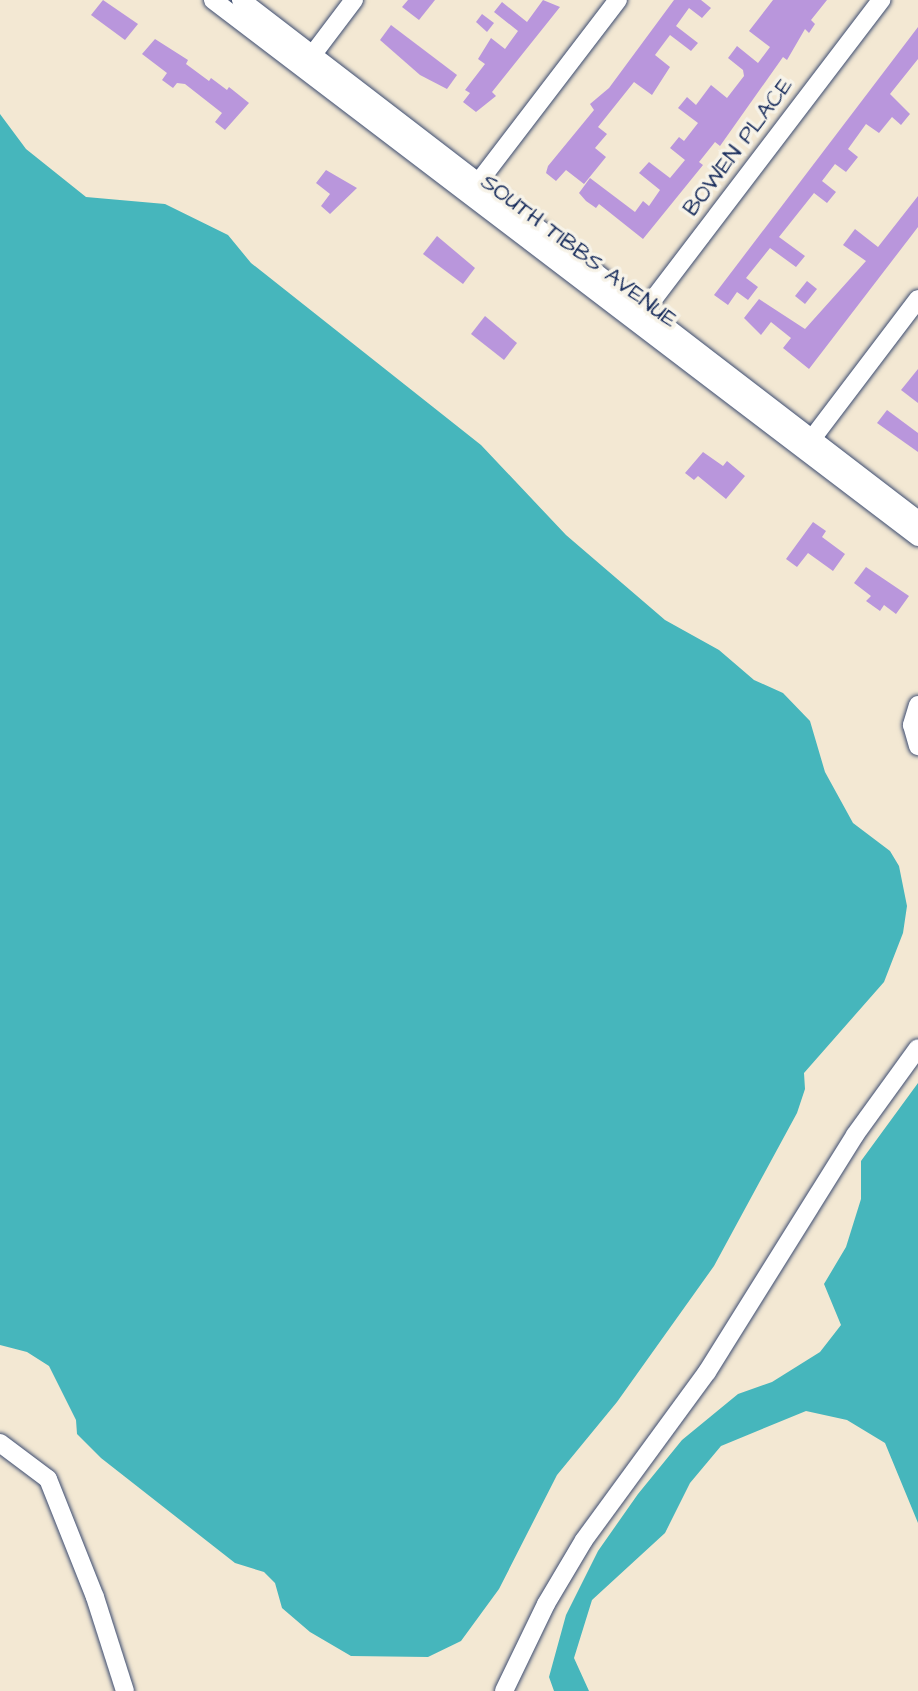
<!DOCTYPE html>
<html>
<head>
<meta charset="utf-8">
<style>
	body { margin:0 }
	#map { position:relative; width:918px; height:1691px; overflow:hidden; background:#f3e8d3; font-family:"Architects Daughter",sans-serif }
	div>[style] { position:absolute }
	.water>* { inset:0; background:#46b6bc }
	.building>* { inset:0; background:#b996dc }
	.roads { filter:drop-shadow(0 0 2px #3b4b70) drop-shadow(0 0 2px #3b4b70) }
	.minor>* { height:18px; margin:-9px; padding:0 9px; transform-origin:9px; border-radius:9px; background:#fff }
	span { translate:-50% -50%; white-space:nowrap; text-align:center; line-height:1.15; -webkit-text-stroke:7px #f7f3e8; paint-order:stroke }
	.street-label { font-size:23px; color:#1b2f5e }
</style>
</head>
<body>
<div id="map">
	<div class="water">
		<div style="clip-path:polygon(0 114px,26px 149px,86px 197px,165px 204px,228px 235px,251px 263px,481px 445px,566px 535px,665px 620px,719px 650px,754px 680px,783px 693px,810px 721px,825px 772px,853px 823px,890px 851px,899px 866px,907px 906px,903px 933px,884px 982px,804px 1073px,805px 1089px,797px 1113px,714px 1266px,617px 1402px,557px 1475px,499px 1589px,461px 1641px,428px 1657px,351px 1656px,310px 1632px,282px 1608px,275px 1583px,264px 1572px,235px 1563px,101px 1458px,77px 1434px,76px 1420px,49px 1366px,27px 1352px,0 1345px)"></div>
		<div style="clip-path:polygon(918px 1083px,918px 1523px,885px 1443px,847px 1420px,806px 1411px,721px 1446px,690px 1483px,665px 1533px,592px 1600px,574px 1658px,589px 1691px,554px 1691px,549px 1677px,566px 1615px,598px 1551px,638px 1494px,682px 1440px,738px 1394px,772px 1382px,820px 1352px,841px 1325px,824px 1284px,846px 1247px,861px 1199px,861px 1161px)"></div>
	</div>
	<div class="building">
		<div style="clip-path:polygon(103px 0,138px 24px,125px 40px,91px 15px)"></div>
		<div style="clip-path:polygon(408px 0,435px 0,419px 20px,402px 7px)"></div>
		<div style="clip-path:polygon(543px 0,560px 7px,492px 92px,496px 96px,476px 112px,463px 102px,470px 93px,465px 90px,485px 64px,478px 59px,491px 38px,505px 49px,518px 31px,494px 12px,502px 2px,527px 22px)"></div>
		<div style="clip-path:polygon(674px 0,701px 0,711px 8px,702px 18px,689px 8px,676px 26px,698px 43px,691px 51px,670px 35px,655px 55px,670px 67px,652px 95px,634px 82px,598px 127px,607px 134px,595px 148px,606px 157px,584px 184px,566px 170px,556px 181px,546px 173px,548px 166px,594px 110px,590px 104px,609px 88px)"></div>
		<div style="clip-path:polygon(773px 0,827px 0,811px 20px,815px 24px,809px 33px,805px 29px,787px 60px,783px 57px,720px 146px,715px 142px,699px 162px,703px 165px,643px 239px,599px 204px,596px 208px,586px 201px,579px 193px,590px 178px,635px 212px,643px 201px,649px 206px,660px 190px,639px 173px,649px 162px,670px 178px,685px 160px,670px 148px,679px 137px,684px 141px,698px 123px,678px 108px,687px 97px,696px 105px,711px 85px,727px 98px,744px 76px,743px 70px,728px 58px,737px 46px,758px 63px,770px 47px,749px 31px)"></div>
		<div style="clip-path:polygon(482px 14px,494px 23px,487px 32px,476px 22px)"></div>
		<div style="clip-path:polygon(391px 25px,457px 75px,447px 89px,420px 75px,380px 40px)"></div>
		<div style="clip-path:polygon(918px 27px,918px 59px,890px 94px,910px 114px,901px 125px,892px 117px,879px 133px,866px 124px,848px 149px,858px 157px,846px 172px,835px 164px,822px 181px,836px 192px,827px 203px,814px 193px,779px 237px,805px 256px,796px 267px,770px 248px,746px 278px,758px 287px,748px 300px,737px 292px,728px 305px,714px 295px)"></div>
		<div style="clip-path:polygon(155px 39px,188px 60px,186px 64px,209px 81px,211px 78px,227px 90px,229px 87px,249px 103px,225px 130px,215px 122px,222px 113px,185px 84px,177px 83px,173px 88px,162px 80px,167px 73px,142px 54px)"></div>
		<div style="clip-path:polygon(326px 170px,357px 188px,330px 214px,321px 206px,330px 194px,316px 183px)"></div>
		<div style="clip-path:polygon(918px 196px,918px 227px,809px 369px,783px 348px,791px 338px,771px 322px,761px 335px,744px 318px,759px 299px,805px 329px,866px 261px,843px 245px,855px 229px,878px 247px)"></div>
		<div style="clip-path:polygon(437px 236px,475px 268px,463px 284px,423px 254px)"></div>
		<div style="clip-path:polygon(807px 281px,817px 289px,805px 304px,795px 296px)"></div>
		<div style="clip-path:polygon(485px 316px,517px 343px,504px 360px,471px 334px)"></div>
		<div style="clip-path:polygon(918px 369px,918px 403px,901px 390px)"></div>
		<div style="clip-path:polygon(887px 410px,918px 433px,918px 452px,877px 423px)"></div>
		<div style="clip-path:polygon(703px 452px,723px 466px,727px 461px,745px 476px,726px 499px,698px 476px,694px 480px,685px 473px)"></div>
		<div style="clip-path:polygon(813px 522px,826px 531px,822px 537px,845px 554px,833px 571px,808px 553px,797px 567px,786px 559px)"></div>
		<div style="clip-path:polygon(866px 567px,909px 596px,896px 614px,884px 605px,880px 611px,866px 601px,871px 596px,854px 583px)"></div>
	</div>
	<div class="roads">
		<div class="minor">
			<div style="left:213px;top:0;width:886px;rotate:37.3deg"></div>
			<div style="left:241px;top:0;width:854px;rotate:37.53deg"></div>
			<div style="left:304px;top:66px;width:83px;rotate:-52.9deg"></div>
			<div style="left:471px;top:192px;width:242px;rotate:-52.6deg"></div>
			<div style="left:639px;top:318px;width:400px;rotate:-52.7deg"></div>
			<div style="left:805px;top:448px;width:187px;rotate:-52.8deg"></div>
			<div style="left:918px;top:705px;width:21px;rotate:107deg"></div>
			<div style="left:912px;top:725px;width:22px;rotate:74deg"></div>
			<div style="left:0;top:1443px;width:60px;rotate:36.9deg"></div>
			<div style="left:48px;top:1479px;width:127px;rotate:68.3deg"></div>
			<div style="left:95px;top:1597px;width:99px;rotate:72.3deg"></div>
			<div style="left:504px;top:1691px;width:97px;rotate:-64.2deg"></div>
			<div style="left:546px;top:1604px;width:74px;rotate:-59.3deg"></div>
			<div style="left:584px;top:1540px;width:208px;rotate:-53.8deg"></div>
			<div style="left:707px;top:1372px;width:279px;rotate:-58deg"></div>
			<div style="left:855px;top:1135px;width:107px;rotate:-54.1deg"></div>
		</div>
	</div>
	<div class="street-label">
		<span style="left:738px;top:147px;rotate:-53deg">BOWEN PLACE</span>
		<span style="left:579px;top:251px;rotate:37deg">SOUTH TIBBS AVENUE</span>
	</div>
</div>
</body>
</html>
